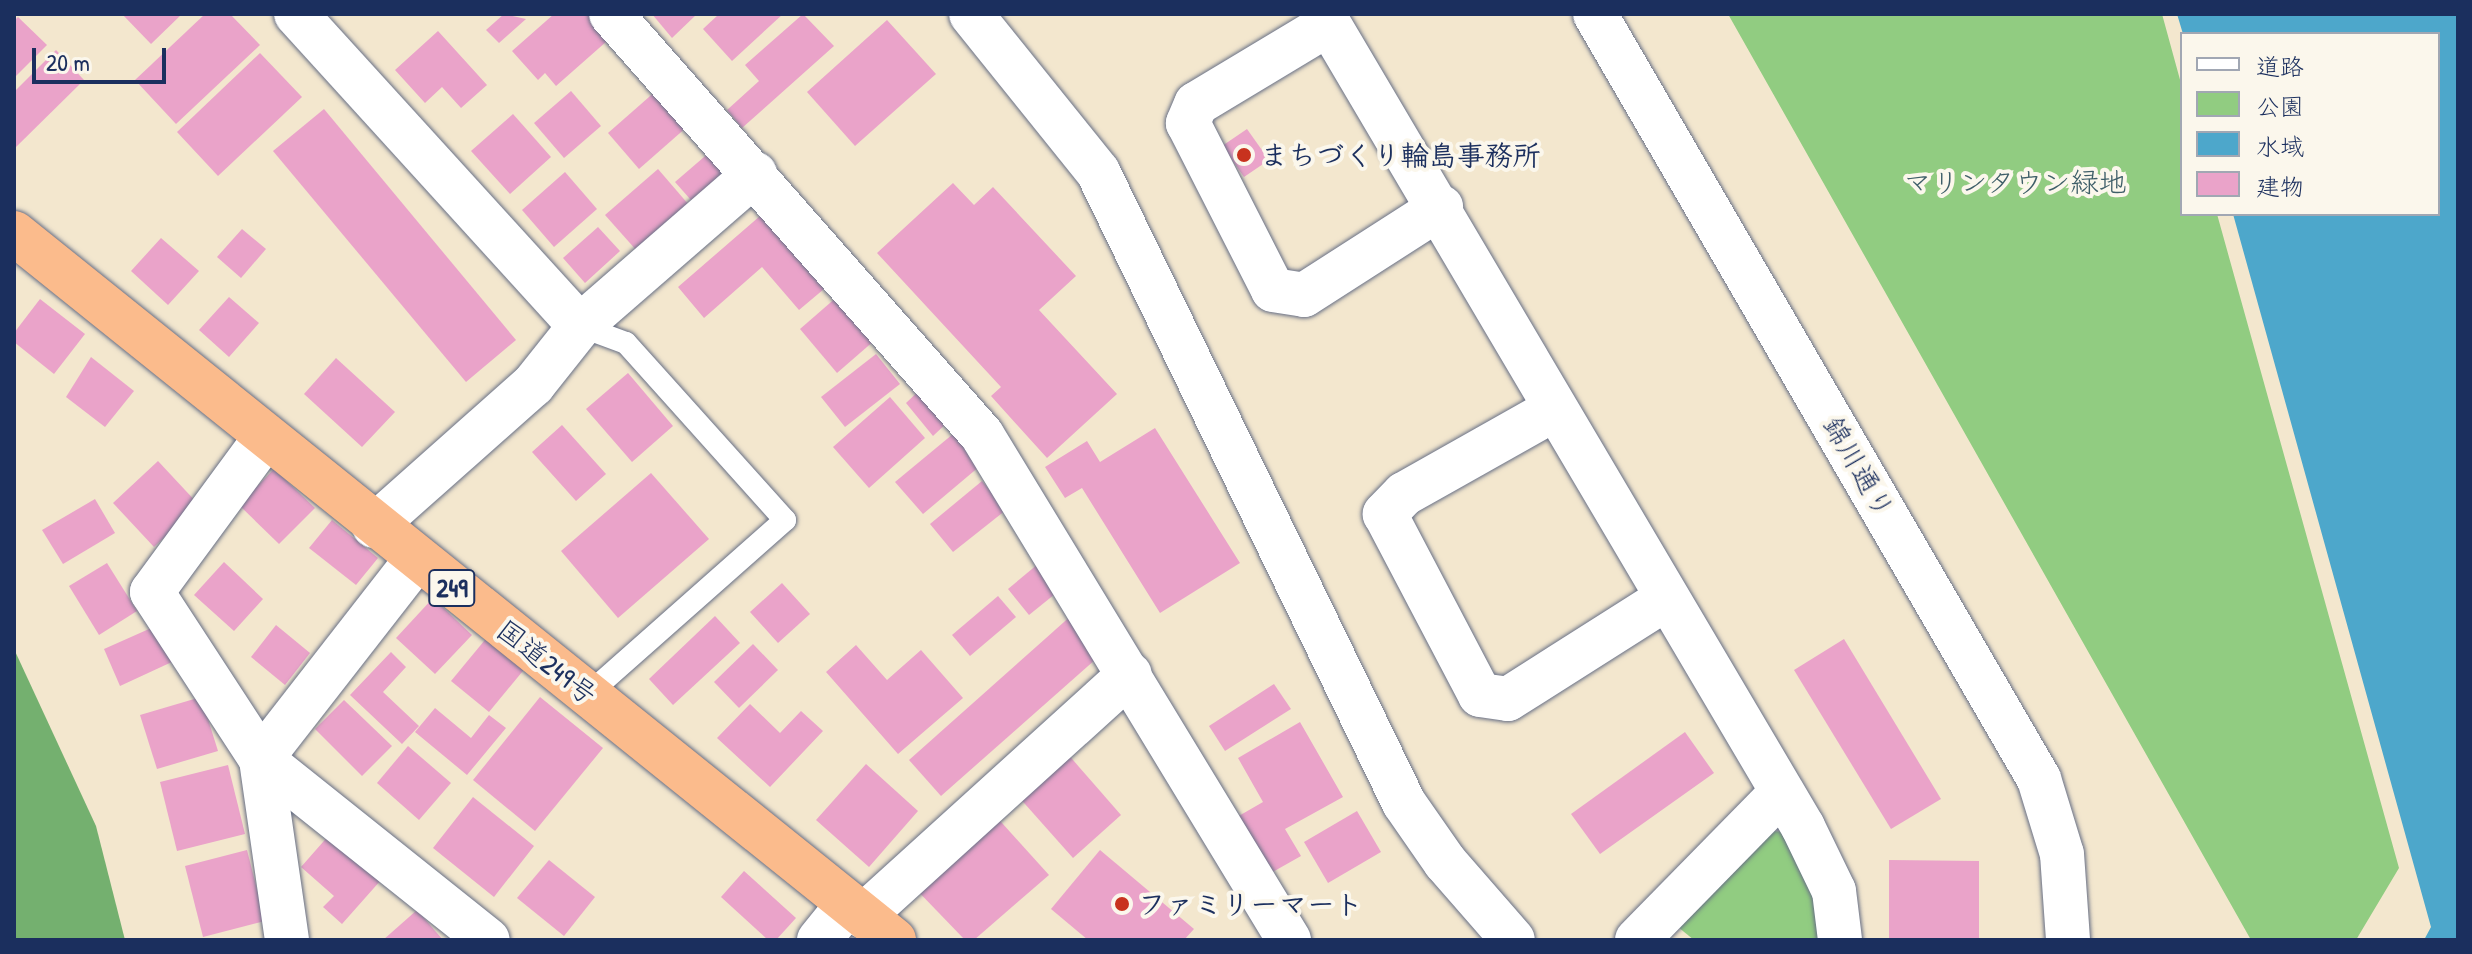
<!DOCTYPE html>
<html>
<head>
<meta charset="utf-8">
<style>
	body { margin:0 }
	#map { position:relative; width:2472px; height:954px; overflow:hidden; background:#f3e7ce; font-family:"Patrick Hand","Klee One",sans-serif }
	div>[style] { position:absolute }
	.green>* { inset:0; background:#91cc81 }
	.forest>* { inset:0; background:#74b06f }
	.water>* { inset:0; background:#4da7cb }
	.building>* { inset:0; background:#eaa3c9 }
	.roads { filter:drop-shadow(0 0 2px #676f85) drop-shadow(0 0 2px #676f85) }
	.service>* { height:22px; margin:-11px; padding:0 11px; transform-origin:11px; border-radius:11px; background:#fff }
	.minor>* { height:44px; margin:-22px; padding:0 22px; transform-origin:22px; border-radius:22px; background:#fff }
	.tertiary>* { height:44px; margin:-22px; padding:0 22px; transform-origin:22px; border-radius:22px; background:#fff }
	.trunk>* { height:44px; margin:-22px; padding:0 22px; transform-origin:22px; border-radius:22px; background:#fbbb8c }
	.dots>* { width:22px; height:22px; translate:-50% -50%; box-sizing:border-box; border:4px solid #fbf7ec; border-radius:50% }
	span { translate:-50% -50%; white-space:nowrap; text-align:center; line-height:1.15; -webkit-text-stroke:8px #fbf7ec; paint-order:stroke }
	.shield-label span { padding:2px 6px; background:#fbf7ec; border:2px solid; border-radius:6px; -webkit-text-stroke-width:0 }
	.shield-label { font-size:26px; color:#1b2f5e; font-weight:700 }
	.poi-label { font-size:28px; color:#1b2f5e; font-weight:700 }
	.left { translate:0 -50%; text-align:left }
	.park-label { font-size:28px; color:#3e5e68 }
	.street-label { font-size:28px; color:#1b2f5e }
	.frame { position:absolute; inset:0; border:16px solid #1b2f5e; pointer-events:none }
	.legend { position:absolute; left:2180px; top:32px; width:260px; height:184px; box-sizing:border-box; background:#fbf7ec; border:2px solid #a1a7b3; margin:0; padding:10px 14px; list-style:none; font-size:24px; color:#1b2f5e }
	.legend li { display:flex; align-items:center; gap:16px; height:40px }
	.legend b { width:40px; border:2px solid #a1a7b3 }
	.scale { position:absolute; left:32px; top:48px; width:134px; height:36px; box-sizing:border-box; border:4px solid #1b2f5e; border-top:0; padding-left:10px; font-size:24px; line-height:28px; white-space:nowrap; color:#1b2f5e; -webkit-text-stroke:6px #fbf7ec; paint-order:stroke }
</style>
</head>
<body>
<div id="map">
	<div class="green">
		<div style="clip-path:polygon(1728px 14px,2162px 14px,2182px 87px,2182px 214px,2217px 214px,2399px 868px,2356px 940px,2251px 940px)"></div>
		<div style="clip-path:polygon(1768px 831px,1791px 832px,1813px 870px,1825px 940px,1694px 940px,1678px 927px)"></div>
	</div>
	<div class="forest">
		<div style="clip-path:polygon(14px 649px,96px 826px,125px 940px,14px 940px)"></div>
	</div>
	<div class="water">
		<div style="clip-path:polygon(2177px 14px,2458px 14px,2458px 940px,2424px 940px,2431px 927px,2233px 214px,2438px 214px,2438px 34px,2183px 34px)"></div>
	</div>
	<div class="building">
		<div style="clip-path:polygon(122px 14px,182px 14px,151px 44px)"></div>
		<div style="clip-path:polygon(205px 14px,230px 14px,260px 45px,176px 124px,135px 80px)"></div>
		<div style="clip-path:polygon(504px 14px,526px 19px,499px 43px,486px 30px)"></div>
		<div style="clip-path:polygon(554px 14px,598px 14px,615px 34px,556px 86px,545px 73px,538px 80px,512px 51px)"></div>
		<div style="clip-path:polygon(652px 14px,697px 14px,672px 38px)"></div>
		<div style="clip-path:polygon(719px 14px,783px 14px,732px 61px,703px 29px)"></div>
		<div style="clip-path:polygon(803px 14px,834px 46px,742px 128px,727px 110px,759px 81px,745px 65px)"></div>
		<div style="clip-path:polygon(18px 17px,47px 45px,14px 78px,14px 21px)"></div>
		<div style="clip-path:polygon(887px 20px,936px 74px,855px 146px,807px 92px)"></div>
		<div style="clip-path:polygon(438px 31px,487px 85px,461px 108px,442px 87px,425px 103px,395px 70px)"></div>
		<div style="clip-path:polygon(56px 50px,84px 80px,14px 149px,14px 92px)"></div>
		<div style="clip-path:polygon(260px 53px,302px 97px,218px 176px,177px 132px)"></div>
		<div style="clip-path:polygon(657px 90px,688px 126px,639px 169px,608px 133px)"></div>
		<div style="clip-path:polygon(571px 91px,601px 126px,564px 158px,534px 123px)"></div>
		<div style="clip-path:polygon(324px 109px,516px 340px,466px 382px,273px 151px)"></div>
		<div style="clip-path:polygon(513px 114px,551px 157px,510px 194px,471px 151px)"></div>
		<div style="clip-path:polygon(1247px 129px,1269px 160px,1244px 177px,1222px 146px)"></div>
		<div style="clip-path:polygon(711px 151px,734px 177px,698px 208px,675px 182px)"></div>
		<div style="clip-path:polygon(658px 169px,689px 205px,637px 251px,605px 215px)"></div>
		<div style="clip-path:polygon(565px 172px,597px 209px,554px 247px,522px 210px)"></div>
		<div style="clip-path:polygon(953px 183px,974px 205px,993px 187px,1076px 276px,1039px 310px,1117px 394px,1047px 458px,991px 396px,1001px 387px,877px 253px)"></div>
		<div style="clip-path:polygon(760px 216px,824px 289px,799px 310px,762px 267px,704px 318px,678px 287px)"></div>
		<div style="clip-path:polygon(598px 227px,620px 251px,585px 283px,563px 258px)"></div>
		<div style="clip-path:polygon(242px 229px,266px 249px,241px 278px,217px 257px)"></div>
		<div style="clip-path:polygon(161px 238px,199px 271px,168px 305px,131px 271px)"></div>
		<div style="clip-path:polygon(838px 296px,875px 340px,837px 373px,800px 329px)"></div>
		<div style="clip-path:polygon(229px 297px,259px 323px,229px 357px,199px 330px)"></div>
		<div style="clip-path:polygon(40px 299px,85px 334px,54px 374px,14px 342px,14px 333px)"></div>
		<div style="clip-path:polygon(876px 354px,900px 384px,845px 427px,821px 397px)"></div>
		<div style="clip-path:polygon(91px 357px,134px 391px,105px 427px,66px 397px)"></div>
		<div style="clip-path:polygon(336px 358px,395px 412px,362px 447px,304px 394px)"></div>
		<div style="clip-path:polygon(628px 373px,673px 426px,632px 462px,586px 409px)"></div>
		<div style="clip-path:polygon(922px 388px,950px 420px,933px 436px,906px 403px)"></div>
		<div style="clip-path:polygon(890px 397px,925px 438px,869px 488px,833px 447px)"></div>
		<div style="clip-path:polygon(562px 425px,606px 474px,576px 501px,532px 452px)"></div>
		<div style="clip-path:polygon(1155px 428px,1240px 563px,1160px 613px,1082px 488px,1065px 498px,1045px 467px,1087px 441px,1100px 462px)"></div>
		<div style="clip-path:polygon(953px 434px,980px 466px,923px 514px,895px 482px)"></div>
		<div style="clip-path:polygon(158px 461px,199px 505px,154px 547px,113px 503px)"></div>
		<div style="clip-path:polygon(274px 469px,315px 508px,279px 544px,239px 505px)"></div>
		<div style="clip-path:polygon(651px 473px,709px 539px,618px 618px,561px 551px)"></div>
		<div style="clip-path:polygon(982px 481px,1006px 510px,953px 552px,930px 524px)"></div>
		<div style="clip-path:polygon(95px 499px,115px 533px,63px 564px,42px 530px)"></div>
		<div style="clip-path:polygon(332px 520px,378px 558px,356px 585px,309px 548px)"></div>
		<div style="clip-path:polygon(224px 562px,263px 599px,234px 631px,194px 595px)"></div>
		<div style="clip-path:polygon(107px 563px,137px 611px,99px 635px,69px 586px)"></div>
		<div style="clip-path:polygon(1038px 564px,1060px 590px,1029px 615px,1008px 589px)"></div>
		<div style="clip-path:polygon(782px 583px,810px 614px,778px 643px,750px 612px)"></div>
		<div style="clip-path:polygon(998px 596px,1016px 617px,970px 656px,952px 635px)"></div>
		<div style="clip-path:polygon(433px 598px,472px 635px,435px 674px,396px 638px)"></div>
		<div style="clip-path:polygon(1073px 614px,1105px 651px,941px 796px,909px 760px)"></div>
		<div style="clip-path:polygon(715px 616px,740px 643px,673px 705px,649px 679px)"></div>
		<div style="clip-path:polygon(158px 625px,174px 661px,120px 686px,104px 649px)"></div>
		<div style="clip-path:polygon(276px 625px,310px 653px,285px 685px,251px 657px)"></div>
		<div style="clip-path:polygon(489px 635px,527px 666px,489px 712px,451px 681px)"></div>
		<div style="clip-path:polygon(1844px 639px,1941px 799px,1891px 829px,1794px 670px)"></div>
		<div style="clip-path:polygon(753px 644px,778px 670px,739px 708px,714px 682px)"></div>
		<div style="clip-path:polygon(856px 645px,887px 680px,921px 650px,963px 698px,898px 754px,826px 672px)"></div>
		<div style="clip-path:polygon(391px 652px,406px 667px,383px 692px,419px 726px,402px 744px,350px 695px)"></div>
		<div style="clip-path:polygon(1274px 684px,1291px 709px,1225px 751px,1209px 726px)"></div>
		<div style="clip-path:polygon(201px 697px,218px 751px,157px 769px,140px 715px)"></div>
		<div style="clip-path:polygon(540px 697px,603px 748px,535px 831px,473px 780px)"></div>
		<div style="clip-path:polygon(344px 700px,392px 746px,362px 776px,315px 729px)"></div>
		<div style="clip-path:polygon(750px 704px,780px 733px,801px 711px,823px 731px,770px 787px,717px 738px)"></div>
		<div style="clip-path:polygon(435px 708px,471px 738px,489px 715px,506px 728px,467px 775px,415px 732px)"></div>
		<div style="clip-path:polygon(1300px 722px,1343px 797px,1285px 829px,1301px 856px,1269px 874px,1237px 817px,1263px 802px,1238px 758px)"></div>
		<div style="clip-path:polygon(1685px 732px,1714px 773px,1600px 854px,1571px 814px)"></div>
		<div style="clip-path:polygon(408px 746px,451px 783px,419px 820px,377px 783px)"></div>
		<div style="clip-path:polygon(1066px 752px,1121px 815px,1073px 858px,1017px 795px)"></div>
		<div style="clip-path:polygon(866px 764px,918px 811px,869px 867px,816px 820px)"></div>
		<div style="clip-path:polygon(228px 765px,245px 834px,177px 851px,160px 782px)"></div>
		<div style="clip-path:polygon(473px 797px,534px 846px,494px 897px,433px 848px)"></div>
		<div style="clip-path:polygon(1357px 811px,1381px 852px,1328px 883px,1304px 842px)"></div>
		<div style="clip-path:polygon(993px 813px,1049px 875px,974px 940px,965px 940px,910px 883px)"></div>
		<div style="clip-path:polygon(330px 834px,381px 880px,342px 924px,323px 907px,334px 896px,301px 867px)"></div>
		<div style="clip-path:polygon(247px 850px,265px 921px,203px 937px,185px 866px)"></div>
		<div style="clip-path:polygon(1100px 850px,1194px 929px,1184px 940px,1088px 940px,1051px 909px)"></div>
		<div style="clip-path:polygon(549px 860px,595px 897px,564px 936px,517px 898px)"></div>
		<div style="clip-path:polygon(1889px 860px,1979px 861px,1979px 940px,1889px 940px)"></div>
		<div style="clip-path:polygon(744px 871px,796px 918px,776px 940px,768px 940px,721px 897px)"></div>
		<div style="clip-path:polygon(417px 910px,443px 940px,383px 940px)"></div>
	</div>
	<div class="roads">
		<div class="service">
			<div style="left:580px;top:326px;width:49px;rotate:20.3deg"></div>
			<div style="left:626px;top:343px;width:238px;rotate:48.1deg"></div>
			<div style="left:785px;top:520px;width:263px;rotate:138.5deg"></div>
		</div>
		<div class="minor">
			<div style="left:296px;top:14px;width:422px;rotate:47.7deg"></div>
			<div style="left:611px;top:14px;width:561px;rotate:48.61deg"></div>
			<div style="left:982px;top:435px;width:591px;rotate:58.7deg"></div>
			<div style="left:1323px;top:14px;width:944px;rotate:59.44deg"></div>
			<div style="left:1803px;top:827px;width:71px;rotate:64.2deg"></div>
			<div style="left:1834px;top:891px;width:49px;rotate:83deg"></div>
			<div style="left:1329px;top:24px;width:155px;rotate:149deg"></div>
			<div style="left:1196px;top:104px;width:21px;rotate:113deg"></div>
			<div style="left:1188px;top:123px;width:187px;rotate:63deg"></div>
			<div style="left:1273px;top:290px;width:31px;rotate:9deg"></div>
			<div style="left:1304px;top:295px;width:163px;rotate:-32.7deg"></div>
			<div style="left:1555px;top:409px;width:173px;rotate:150.6deg"></div>
			<div style="left:1404px;top:494px;width:28px;rotate:134deg"></div>
			<div style="left:1385px;top:514px;width:204px;rotate:62.3deg"></div>
			<div style="left:1480px;top:695px;width:28px;rotate:8deg"></div>
			<div style="left:1508px;top:699px;width:185px;rotate:-32.4deg"></div>
			<div style="left:265px;top:438px;width:191px;rotate:126.3deg"></div>
			<div style="left:152px;top:592px;width:199px;rotate:56.9deg"></div>
			<div style="left:261px;top:759px;width:290px;rotate:38.6deg"></div>
			<div style="left:374px;top:526px;width:213px;rotate:-41.6deg"></div>
			<div style="left:533px;top:385px;width:75px;rotate:-51.5deg"></div>
			<div style="left:580px;top:326px;width:232px;rotate:-41deg"></div>
			<div style="left:863px;top:916px;width:360px;rotate:-42.2deg"></div>
			<div style="left:287px;top:940px;width:183px;rotate:-98.2deg"></div>
			<div style="left:261px;top:759px;width:252px;rotate:-52.1deg"></div>
			<div style="left:819px;top:940px;width:46px;rotate:-51.1deg"></div>
			<div style="left:1637px;top:940px;width:206px;rotate:-45.6deg"></div>
		</div>
		<div class="tertiary">
			<div style="left:971px;top:14px;width:203px;rotate:51.2deg"></div>
			<div style="left:1098px;top:172px;width:701px;rotate:64.13deg"></div>
			<div style="left:1404px;top:803px;width:72px;rotate:55.2deg"></div>
			<div style="left:1445px;top:862px;width:103px;rotate:48.9deg"></div>
			<div style="left:1595px;top:14px;width:885px;rotate:59.87deg"></div>
			<div style="left:2039px;top:779px;width:78px;rotate:73deg"></div>
			<div style="left:2062px;top:854px;width:86px;rotate:86deg"></div>
		</div>
		<div class="trunk">
			<div style="left:14px;top:233px;width:1129px;rotate:38.78deg"></div>
		</div>
	</div>
	<div class="dots">
		<div style="left:1244px;top:155px;background:#c8321e"></div>
		<div style="left:1122px;top:904px;background:#c8321e"></div>
	</div>
	<div class="shield-label">
		<span style="left:452px;top:588px">249</span>
	</div>
	<div class="poi-label">
		<span class="left" style="left:1260px;top:155px">まちづくり輪島事務所</span>
		<span class="left" style="left:1138px;top:904px">ファミリーマート</span>
	</div>
	<div class="park-label">
		<span style="left:2015px;top:182px">マリンタウン緑地</span>
	</div>
	<div class="street-label">
		<span style="left:1859px;top:467px;rotate:60deg">錦川通り</span>
		<span style="left:547px;top:662px;rotate:38deg">国道249号</span>
	</div>
	<div class="frame"></div>
	<ul class="legend">
	<li><b style="height:10px;background:#fff"></b>道路</li>
	<li><b style="height:22px;background:#91cc81"></b>公園</li>
	<li><b style="height:22px;background:#4da7cb"></b>水域</li>
	<li><b style="height:22px;background:#eaa3c9"></b>建物</li>
	</ul>
	<div class="scale">20 m</div>
</div>
</body>
</html>
